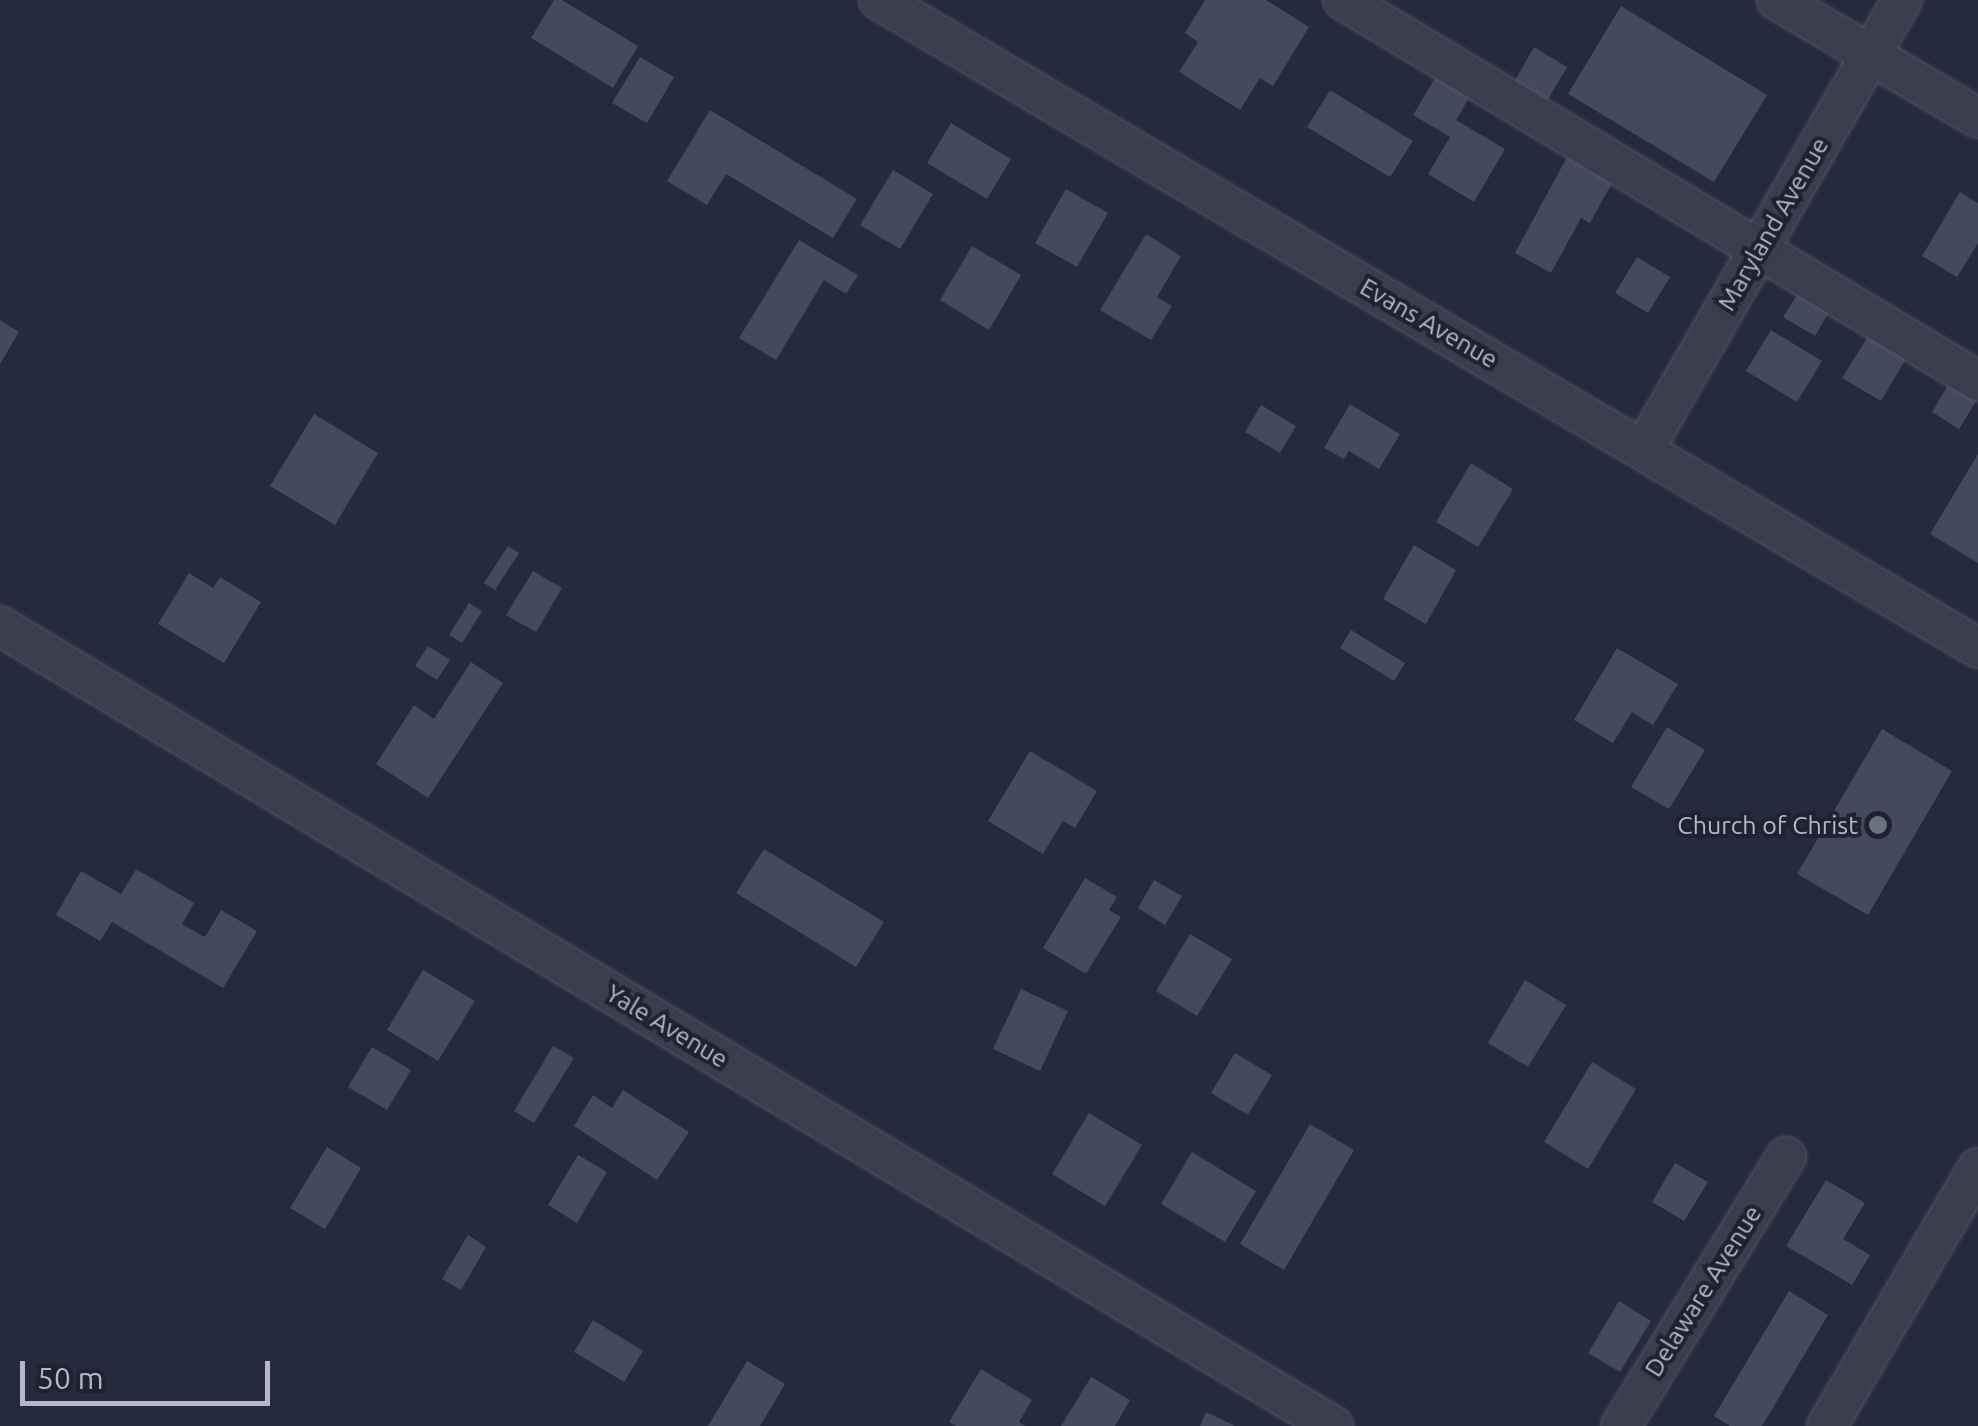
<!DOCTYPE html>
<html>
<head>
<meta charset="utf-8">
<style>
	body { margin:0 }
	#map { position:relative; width:1978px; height:1426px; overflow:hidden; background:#252a3c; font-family:Ubuntu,sans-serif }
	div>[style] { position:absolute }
	.building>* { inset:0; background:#45495e }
	.roads { filter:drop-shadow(0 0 2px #515564) drop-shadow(0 0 2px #515564) }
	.minor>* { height:38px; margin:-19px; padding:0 19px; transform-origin:19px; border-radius:19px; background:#393d4d }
	.dots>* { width:28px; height:28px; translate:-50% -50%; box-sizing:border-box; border:5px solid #1e2231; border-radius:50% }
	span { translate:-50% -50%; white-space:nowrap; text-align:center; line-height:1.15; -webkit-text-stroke:8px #1e2231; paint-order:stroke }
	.street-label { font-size:25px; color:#b5b8c8 }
	.poi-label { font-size:25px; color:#b5b8c8 }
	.right { translate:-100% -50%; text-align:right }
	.scale { position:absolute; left:20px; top:1361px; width:250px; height:45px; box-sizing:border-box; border:5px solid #b5b8c8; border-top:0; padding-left:12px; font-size:30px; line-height:35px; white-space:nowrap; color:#b5b8c8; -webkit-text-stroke:8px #1e2231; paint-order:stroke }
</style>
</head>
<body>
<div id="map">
	<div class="building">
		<div style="clip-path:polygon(554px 0,562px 0,638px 46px,613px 88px,531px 38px)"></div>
		<div style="clip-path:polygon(1205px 0,1266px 0,1309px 27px,1273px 86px,1260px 78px,1240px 110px,1179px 72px,1198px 42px,1185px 33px)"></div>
		<div style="clip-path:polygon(1621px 6px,1767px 95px,1714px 182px,1568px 94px)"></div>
		<div style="clip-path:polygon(1534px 47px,1567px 67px,1547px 101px,1514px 82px)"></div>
		<div style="clip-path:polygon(640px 57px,674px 77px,647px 123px,612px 103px)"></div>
		<div style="clip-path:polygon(1438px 73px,1472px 93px,1456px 120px,1505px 149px,1474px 202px,1428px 174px,1450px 137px,1413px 115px)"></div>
		<div style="clip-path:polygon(1330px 90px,1413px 141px,1390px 177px,1307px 127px)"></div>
		<div style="clip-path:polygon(710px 110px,857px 199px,833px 238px,726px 174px,707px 205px,667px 181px)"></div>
		<div style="clip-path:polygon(951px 123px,1011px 159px,987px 199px,927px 163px)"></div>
		<div style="clip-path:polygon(1567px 157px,1612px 183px,1590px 223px,1581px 218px,1551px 273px,1515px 253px)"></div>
		<div style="clip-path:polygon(893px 170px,933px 194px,900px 249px,860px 225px)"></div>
		<div style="clip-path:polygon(1066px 189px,1108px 213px,1077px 267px,1035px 243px)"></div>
		<div style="clip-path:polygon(1960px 192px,1978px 203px,1978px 243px,1957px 277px,1922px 256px)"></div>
		<div style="clip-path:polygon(1146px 234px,1181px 256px,1157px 297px,1172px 306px,1151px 340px,1100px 310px)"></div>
		<div style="clip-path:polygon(799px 240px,858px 275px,846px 294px,824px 280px,776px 360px,739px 338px)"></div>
		<div style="clip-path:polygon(972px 246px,1021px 275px,989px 330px,940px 300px)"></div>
		<div style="clip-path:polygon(1637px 257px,1670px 277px,1648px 313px,1615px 293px)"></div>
		<div style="clip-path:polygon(1804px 284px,1835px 302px,1815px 336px,1783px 317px)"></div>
		<div style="clip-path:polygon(0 320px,19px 332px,0 364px)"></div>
		<div style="clip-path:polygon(1771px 330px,1822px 361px,1797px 402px,1746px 371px)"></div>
		<div style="clip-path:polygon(1872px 330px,1910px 352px,1881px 401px,1842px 378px)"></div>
		<div style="clip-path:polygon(1955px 374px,1978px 398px,1959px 429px,1932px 412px)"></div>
		<div style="clip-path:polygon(1350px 404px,1400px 434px,1379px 469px,1349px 451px,1344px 459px,1324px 448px)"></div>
		<div style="clip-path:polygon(1261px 405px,1296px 426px,1280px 453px,1245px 432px)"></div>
		<div style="clip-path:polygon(314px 414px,378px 453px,335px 525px,270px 486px)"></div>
		<div style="clip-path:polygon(1978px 454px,1978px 563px,1930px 534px)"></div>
		<div style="clip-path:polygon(1471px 463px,1513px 489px,1478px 547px,1436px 522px)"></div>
		<div style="clip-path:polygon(1414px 545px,1456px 570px,1426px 624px,1383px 599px)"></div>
		<div style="clip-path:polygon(508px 546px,519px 553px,495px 590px,484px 583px)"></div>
		<div style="clip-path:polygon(533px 571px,562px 588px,536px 632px,506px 615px)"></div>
		<div style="clip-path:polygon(189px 573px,213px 588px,220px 577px,261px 602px,224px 663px,158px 624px)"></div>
		<div style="clip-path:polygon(469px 603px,482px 611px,462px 643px,449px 635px)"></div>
		<div style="clip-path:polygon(1351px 630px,1405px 663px,1394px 681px,1340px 648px)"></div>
		<div style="clip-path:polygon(428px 646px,450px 660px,437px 680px,415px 666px)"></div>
		<div style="clip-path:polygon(1617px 648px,1678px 684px,1653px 725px,1632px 712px,1613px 743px,1574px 720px)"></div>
		<div style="clip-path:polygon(471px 662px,503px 683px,428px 798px,376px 764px,414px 705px,434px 719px)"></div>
		<div style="clip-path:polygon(1667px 727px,1705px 750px,1669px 809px,1631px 787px)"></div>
		<div style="clip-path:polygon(1882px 729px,1952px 771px,1868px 915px,1797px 874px)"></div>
		<div style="clip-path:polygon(1030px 751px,1097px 791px,1075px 828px,1063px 821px,1043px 854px,988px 821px)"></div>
		<div style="clip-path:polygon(764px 849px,884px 922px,856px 967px,736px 893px)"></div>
		<div style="clip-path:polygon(136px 869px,194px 903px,182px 924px,205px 937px,221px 910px,257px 931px,223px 988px,112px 922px,100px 941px,56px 915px,81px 871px,121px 894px)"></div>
		<div style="clip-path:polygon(1085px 878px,1117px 897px,1109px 910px,1121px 917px,1086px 974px,1043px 948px)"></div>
		<div style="clip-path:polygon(1154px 880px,1182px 896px,1165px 925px,1138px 908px)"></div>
		<div style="clip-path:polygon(1190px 934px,1232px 959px,1197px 1016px,1156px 991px)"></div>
		<div style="clip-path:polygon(423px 970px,475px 1001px,438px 1061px,387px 1030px)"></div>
		<div style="clip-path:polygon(1525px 980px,1566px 1005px,1528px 1067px,1488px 1043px)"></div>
		<div style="clip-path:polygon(1021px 989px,1068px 1011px,1040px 1071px,993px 1049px)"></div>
		<div style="clip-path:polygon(553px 1046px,574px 1058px,534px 1123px,514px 1111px)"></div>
		<div style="clip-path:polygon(372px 1047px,411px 1070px,387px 1110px,348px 1087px)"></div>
		<div style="clip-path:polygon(1235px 1053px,1272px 1075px,1248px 1115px,1211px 1093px)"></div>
		<div style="clip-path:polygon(1592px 1062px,1636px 1089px,1588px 1169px,1544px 1142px)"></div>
		<div style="clip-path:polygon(623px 1090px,689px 1132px,657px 1180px,574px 1126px,593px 1095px,612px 1108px)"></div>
		<div style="clip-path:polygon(1089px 1113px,1142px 1145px,1105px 1206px,1052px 1174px)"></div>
		<div style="clip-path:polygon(1310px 1124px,1354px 1150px,1284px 1270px,1240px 1244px)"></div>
		<div style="clip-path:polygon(327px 1147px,361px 1168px,325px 1229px,290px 1208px)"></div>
		<div style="clip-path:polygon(1192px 1152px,1256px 1191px,1225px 1242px,1161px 1204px)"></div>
		<div style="clip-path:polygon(578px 1155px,607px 1172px,577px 1223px,548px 1205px)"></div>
		<div style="clip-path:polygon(1675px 1163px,1708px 1182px,1684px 1221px,1652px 1202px)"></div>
		<div style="clip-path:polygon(1826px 1180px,1865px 1203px,1843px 1239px,1870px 1255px,1852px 1285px,1786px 1246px)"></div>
		<div style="clip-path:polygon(468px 1235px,486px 1247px,461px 1290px,442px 1279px)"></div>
		<div style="clip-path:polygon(1789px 1291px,1828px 1315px,1762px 1426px,1730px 1426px,1714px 1416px)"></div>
		<div style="clip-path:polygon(1619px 1301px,1651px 1321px,1620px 1372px,1588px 1353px)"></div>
		<div style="clip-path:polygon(593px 1320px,643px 1351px,624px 1382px,574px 1352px)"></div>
		<div style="clip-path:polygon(747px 1361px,785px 1384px,760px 1426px,708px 1426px)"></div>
		<div style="clip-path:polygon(981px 1369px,1032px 1400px,1019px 1422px,1025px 1426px,956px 1426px,949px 1422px)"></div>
		<div style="clip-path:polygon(1091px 1377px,1130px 1400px,1115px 1426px,1061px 1426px)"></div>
		<div style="clip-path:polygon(1206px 1412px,1235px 1426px,1200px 1426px)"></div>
	</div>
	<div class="roads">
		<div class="minor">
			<div style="left:879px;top:0;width:1276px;rotate:30.52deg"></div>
			<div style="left:1343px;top:0;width:741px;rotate:30.96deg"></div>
			<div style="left:1777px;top:0;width:233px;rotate:30.4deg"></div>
			<div style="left:1644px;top:449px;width:518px;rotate:-60.12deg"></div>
			<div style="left:0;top:626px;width:1555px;rotate:30.97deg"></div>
			<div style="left:1621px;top:1426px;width:316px;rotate:-58.5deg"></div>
			<div style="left:1827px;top:1426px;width:299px;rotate:-59.7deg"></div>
		</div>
	</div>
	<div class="dots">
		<div style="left:1878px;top:825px;background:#6b7280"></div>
	</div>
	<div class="street-label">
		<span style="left:1773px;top:224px;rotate:-60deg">Maryland Avenue</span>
		<span style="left:1429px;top:323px;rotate:30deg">Evans Avenue</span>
		<span style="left:667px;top:1026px;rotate:31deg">Yale Avenue</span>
		<span style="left:1703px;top:1291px;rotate:-58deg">Delaware Avenue</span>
	</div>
	<div class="poi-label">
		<span class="right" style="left:1858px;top:825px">Church of Christ</span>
	</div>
	<div class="scale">50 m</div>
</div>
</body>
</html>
